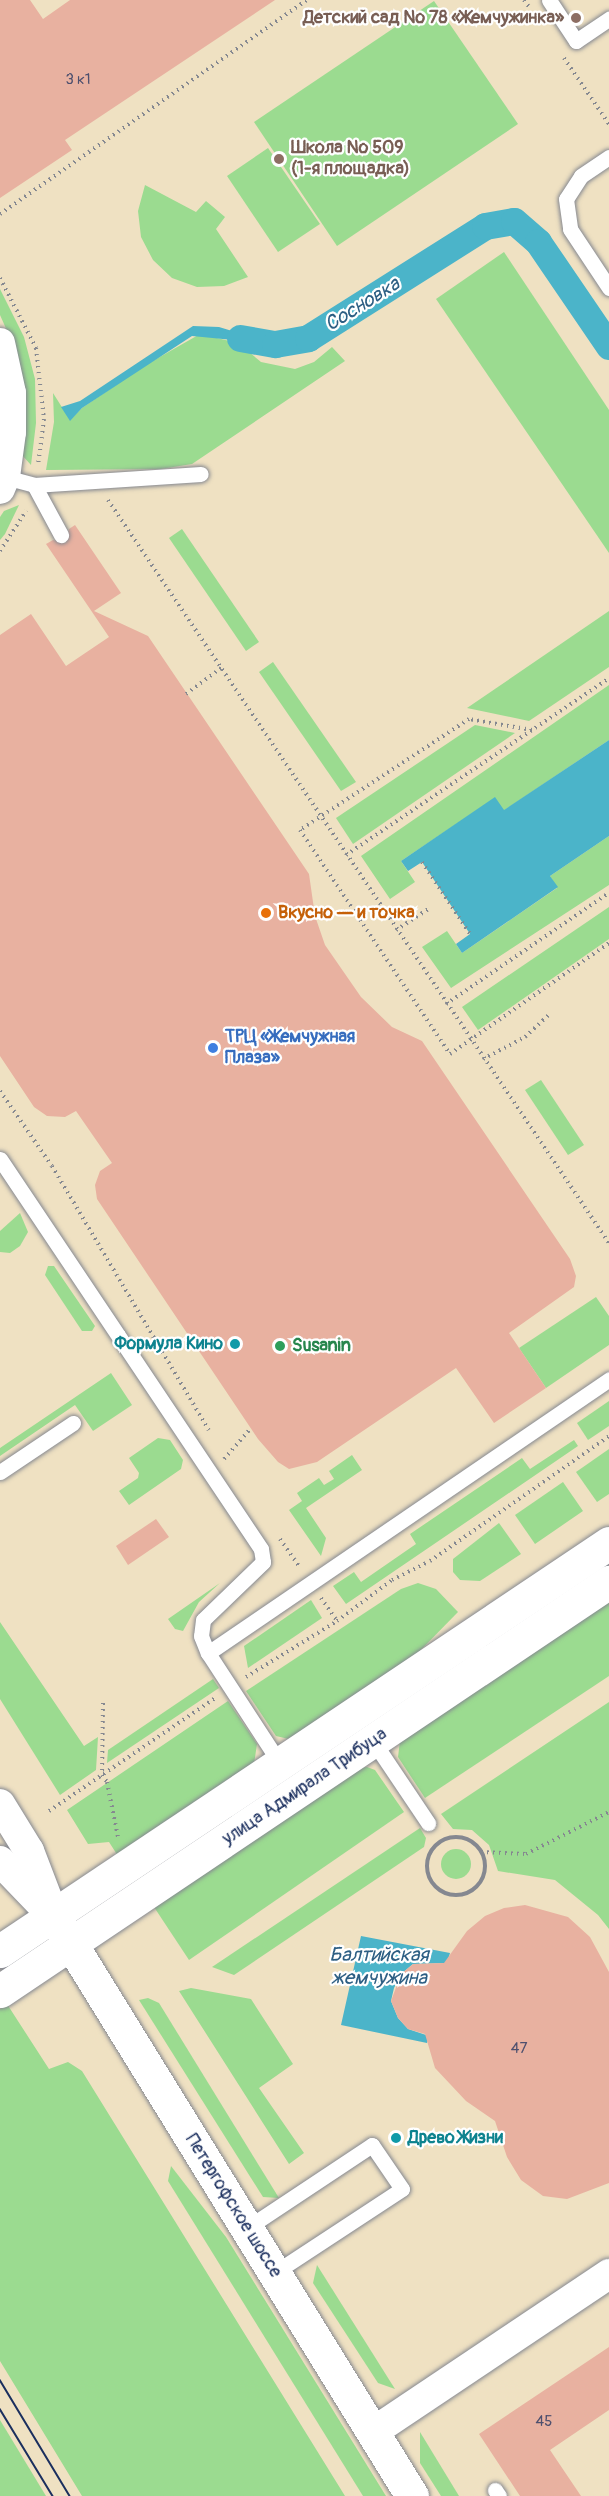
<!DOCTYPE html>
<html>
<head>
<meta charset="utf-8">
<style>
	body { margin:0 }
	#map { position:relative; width:609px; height:2496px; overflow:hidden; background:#efe1c2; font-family:Pangolin,sans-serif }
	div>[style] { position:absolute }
	.green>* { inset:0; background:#9bdb90 }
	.round { border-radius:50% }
	.water>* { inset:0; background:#4bb4c9 }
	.canal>* { height:27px; margin:-13.5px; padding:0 13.5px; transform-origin:13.5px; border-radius:13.5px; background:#4bb4c9 }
	.building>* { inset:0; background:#e8b1a0 }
	.path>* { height:4px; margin-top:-2px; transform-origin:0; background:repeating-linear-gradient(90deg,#858890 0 1.5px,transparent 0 6px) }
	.path>.ring { margin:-2px; padding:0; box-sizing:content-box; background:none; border:4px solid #858890; border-radius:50% }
	.roads { filter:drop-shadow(0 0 2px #858890) drop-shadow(0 0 2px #858890) }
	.service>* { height:15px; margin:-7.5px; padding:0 7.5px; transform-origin:7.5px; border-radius:7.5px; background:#fff }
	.minor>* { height:30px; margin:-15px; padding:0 15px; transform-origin:15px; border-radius:15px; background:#fff }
	.tertiary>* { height:33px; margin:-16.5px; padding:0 16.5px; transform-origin:16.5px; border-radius:16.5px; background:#fff }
	.tram>* { height:1.5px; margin:-0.75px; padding:0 0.75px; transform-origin:0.75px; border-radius:0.75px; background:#1b2f5e }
	.dots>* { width:16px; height:16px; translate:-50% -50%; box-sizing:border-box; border:3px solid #fff; border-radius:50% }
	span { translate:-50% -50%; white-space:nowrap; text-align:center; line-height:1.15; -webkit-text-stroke:4.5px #fff; paint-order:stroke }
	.number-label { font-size:15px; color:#4e506e }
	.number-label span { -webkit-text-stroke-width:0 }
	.education-label { font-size:18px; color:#785e54; font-weight:700 }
	.right { translate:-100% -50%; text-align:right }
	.left { translate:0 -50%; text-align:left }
	.food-label { font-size:18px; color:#c56008; font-weight:700 }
	.shop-label { font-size:18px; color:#366cbe; font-weight:700 }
	.culture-label { font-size:18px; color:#0d838f; font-weight:700 }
	.leisure-label { font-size:18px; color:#27864d; font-weight:700 }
	.street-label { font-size:18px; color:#1b2f5e }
	.water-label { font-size:20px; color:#2c5e83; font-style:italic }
</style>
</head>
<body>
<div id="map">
	<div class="green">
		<div style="clip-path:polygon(434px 1px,518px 124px,337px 246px,254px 122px)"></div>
		<div style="clip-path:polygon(268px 148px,320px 224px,278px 252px,227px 176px)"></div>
		<div style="clip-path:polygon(145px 185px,196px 212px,206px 201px,225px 217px,216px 229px,248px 277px,224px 286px,197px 287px,172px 278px,153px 260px,141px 237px,138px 211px)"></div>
		<div style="clip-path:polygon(504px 252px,609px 410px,609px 553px,436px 299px)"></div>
		<div style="clip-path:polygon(0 289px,24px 337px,35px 379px,36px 423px,31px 465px,21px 454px,12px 342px,0 315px)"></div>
		<div style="clip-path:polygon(200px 334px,238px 343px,261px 362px,295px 369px,314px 362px,332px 347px,345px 361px,192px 464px,161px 469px,46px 470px,54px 422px,53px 393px,70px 420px,82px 408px,144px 366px)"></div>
		<div style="clip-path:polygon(19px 505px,5px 534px,0 540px,0 517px,4px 511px)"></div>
		<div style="clip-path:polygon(182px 529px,259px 642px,246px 651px,169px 538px)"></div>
		<div style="clip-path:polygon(609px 611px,609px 667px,529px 721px,467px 708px)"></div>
		<div style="clip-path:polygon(273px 662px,356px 782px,341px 791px,259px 672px)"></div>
		<div style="clip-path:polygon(609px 685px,609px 740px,503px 811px,495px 798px,401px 861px,415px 882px,390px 899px,361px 856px)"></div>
		<div style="clip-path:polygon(475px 725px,515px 733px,353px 844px,336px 818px)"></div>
		<div style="clip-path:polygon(609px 836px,609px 885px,451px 988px,422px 947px,447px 931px,462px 953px,557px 888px,550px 876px)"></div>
		<div style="clip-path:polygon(609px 907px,609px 939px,478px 1030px,462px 1007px)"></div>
		<div style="clip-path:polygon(541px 1080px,584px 1145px,568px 1155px,525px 1090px)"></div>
		<div style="clip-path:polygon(20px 1213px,28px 1232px,20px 1246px,10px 1253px,0 1252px,0 1231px)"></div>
		<div style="clip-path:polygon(48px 1266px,54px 1266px,95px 1326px,92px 1331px,82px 1331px,45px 1275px)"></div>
		<div style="clip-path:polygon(596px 1297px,609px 1316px,609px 1345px,546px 1388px,519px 1348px)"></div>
		<div style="clip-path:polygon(111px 1373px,132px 1405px,93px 1431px,75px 1405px,0 1456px,0 1448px)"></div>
		<div style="clip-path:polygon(609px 1401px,609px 1426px,588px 1440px,577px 1423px)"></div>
		<div style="clip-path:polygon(158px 1438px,170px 1440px,183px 1460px,181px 1469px,129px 1505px,119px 1491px,138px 1478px,139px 1473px,129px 1458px)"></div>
		<div style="clip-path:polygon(574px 1440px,578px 1446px,346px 1604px,333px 1586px,354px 1572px,361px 1582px,416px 1544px,410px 1534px,522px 1458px,530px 1469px)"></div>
		<div style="clip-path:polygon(609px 1449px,609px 1494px,597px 1502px,576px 1472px)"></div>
		<div style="clip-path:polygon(352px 1455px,362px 1470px,306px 1508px,326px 1538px,321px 1556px,289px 1510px,302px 1501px,297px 1493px,319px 1478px,324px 1485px,334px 1479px,329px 1471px)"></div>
		<div style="clip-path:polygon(563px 1482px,583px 1511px,535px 1544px,515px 1515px)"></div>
		<div style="clip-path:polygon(499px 1523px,521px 1554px,480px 1581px,460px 1580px,453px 1572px,453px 1559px)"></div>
		<div style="clip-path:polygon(220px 1583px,199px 1602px,183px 1631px,175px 1629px,168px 1619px)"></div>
		<div style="clip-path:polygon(418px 1583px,436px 1589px,458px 1612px,409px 1662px,293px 1740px,276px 1736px,246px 1691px,401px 1589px)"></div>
		<div style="clip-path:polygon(311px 1600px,322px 1618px,248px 1668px,244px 1646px)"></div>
		<div style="clip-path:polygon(609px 1601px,609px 1676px,425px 1798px,398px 1757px,400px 1741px)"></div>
		<div style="clip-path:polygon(0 1622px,84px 1746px,98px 1737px,96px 1770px,60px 1795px,0 1699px)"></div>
		<div style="clip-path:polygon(213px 1679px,219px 1688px,107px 1763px,108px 1750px)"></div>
		<div style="clip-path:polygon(228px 1701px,257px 1744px,254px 1764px,118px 1856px,109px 1842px,88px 1844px,67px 1810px)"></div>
		<div style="clip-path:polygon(609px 1702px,609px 1929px,598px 1915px,555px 1880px,498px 1871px,489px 1845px,472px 1830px,453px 1829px,441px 1814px)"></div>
		<div style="clip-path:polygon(367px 1767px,375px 1770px,404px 1812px,189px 1960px,154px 1907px,358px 1768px)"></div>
		<div style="clip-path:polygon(420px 1828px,426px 1838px,424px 1847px,234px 1975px,212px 1967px)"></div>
		<div class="round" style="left:441px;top:1849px;width:30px;height:30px"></div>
		<div style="clip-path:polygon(191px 1988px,251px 1999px,293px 2064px,259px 2088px,304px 2153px,289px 2164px,179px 1991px)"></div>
		<div style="clip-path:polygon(148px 1998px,159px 2003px,279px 2198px,263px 2197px,139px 2000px)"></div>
		<div style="clip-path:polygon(7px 2004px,49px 2069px,68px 2062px,82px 2071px,345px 2496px,82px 2496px,0 2361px,0 2009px)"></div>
		<div style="clip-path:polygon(171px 2166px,226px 2237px,386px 2496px,363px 2496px,168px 2181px)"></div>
		<div style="clip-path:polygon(317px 2265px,395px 2389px,378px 2383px,313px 2283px)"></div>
		<div style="clip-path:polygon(0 2420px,46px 2496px,0 2496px)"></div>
		<div style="clip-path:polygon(420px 2432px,459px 2496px,441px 2496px,420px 2463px)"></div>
	</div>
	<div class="water">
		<div style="clip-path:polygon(193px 326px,219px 327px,275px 344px,192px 336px,82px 408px,70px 421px,61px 407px,80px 401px)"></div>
		<div style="clip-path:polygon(609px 740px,609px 836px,550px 876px,558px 887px,462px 953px,456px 944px,470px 934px,422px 862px,408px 871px,401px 861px,495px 797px,504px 810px)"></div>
		<div style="clip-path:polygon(361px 1936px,450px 1953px,447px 1963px,413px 1964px,401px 1974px,394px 1988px,391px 2001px,398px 2018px,408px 2029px,429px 2036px,427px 2043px,341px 2025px)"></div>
	</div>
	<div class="canal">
		<div style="left:240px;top:338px;width:36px;rotate:10deg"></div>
		<div style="left:275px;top:344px;width:34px;rotate:-10deg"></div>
		<div style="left:308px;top:338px;width:209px;rotate:-32.3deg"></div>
		<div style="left:485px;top:226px;width:29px;rotate:-10deg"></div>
		<div style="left:514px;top:221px;width:32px;rotate:41deg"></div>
		<div style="left:538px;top:242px;width:126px;rotate:55.7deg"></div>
	</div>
	<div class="building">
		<div style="clip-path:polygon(0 0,30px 0,43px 19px,70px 0,275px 0,65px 140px,72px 150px,0 198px)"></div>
		<div style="clip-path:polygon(75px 525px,121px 593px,94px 611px,148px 636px,309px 874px,315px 916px,325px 945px,361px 997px,392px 1027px,422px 1041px,570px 1259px,576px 1276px,574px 1287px,509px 1333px,546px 1388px,494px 1423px,456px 1368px,317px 1462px,289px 1469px,278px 1462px,258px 1439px,97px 1199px,95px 1185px,100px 1171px,112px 1163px,76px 1111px,65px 1117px,47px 1116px,34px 1107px,0 1056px,0 635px,31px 614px,66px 666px,109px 637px,46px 544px,53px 540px,66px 543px,69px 529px)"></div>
		<div style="clip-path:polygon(156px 1519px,169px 1537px,128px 1565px,116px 1546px)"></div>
		<div style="clip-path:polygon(525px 1905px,568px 1917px,590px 1937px,609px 1972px,609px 2183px,567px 2199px,543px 2196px,521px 2180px,507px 2157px,495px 2121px,466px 2101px,435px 2068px,425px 2034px,408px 2029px,398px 2018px,391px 2001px,401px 1974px,413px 1964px,444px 1963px,467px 1931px,485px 1916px,504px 1908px)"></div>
		<div style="clip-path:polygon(609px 2347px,609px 2410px,550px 2450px,581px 2496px,520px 2496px,479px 2434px)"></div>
	</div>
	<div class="path">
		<div style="left:524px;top:0;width:9px;rotate:54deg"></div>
		<div style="left:564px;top:58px;width:80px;rotate:55.7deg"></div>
		<div style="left:0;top:214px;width:374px;rotate:-34.9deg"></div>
		<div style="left:0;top:278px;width:79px;rotate:62.8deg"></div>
		<div style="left:36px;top:348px;width:71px;rotate:83.6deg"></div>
		<div style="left:44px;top:419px;width:47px;rotate:97.3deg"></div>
		<div style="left:108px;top:500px;width:896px;rotate:56.01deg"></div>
		<div style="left:0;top:551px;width:48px;rotate:-57deg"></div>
		<div style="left:186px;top:694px;width:44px;rotate:-36.6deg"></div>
		<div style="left:532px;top:730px;width:64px;rotate:-170.1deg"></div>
		<div style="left:469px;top:719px;width:202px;rotate:146.7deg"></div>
		<div style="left:300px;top:830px;width:270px;rotate:56.2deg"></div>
		<div style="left:450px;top:1054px;width:194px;rotate:-34.9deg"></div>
		<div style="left:346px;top:855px;width:317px;rotate:-33.9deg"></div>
		<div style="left:422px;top:862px;width:87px;rotate:56.3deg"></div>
		<div style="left:396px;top:930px;width:40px;rotate:-32.9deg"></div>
		<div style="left:446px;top:1004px;width:197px;rotate:-34.3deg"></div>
		<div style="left:483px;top:1059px;width:47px;rotate:-27.6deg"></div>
		<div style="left:525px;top:1037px;width:35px;rotate:-43deg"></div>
		<div style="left:0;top:1091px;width:91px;rotate:55.3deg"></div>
		<div style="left:52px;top:1166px;width:307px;rotate:59.3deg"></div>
		<div style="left:224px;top:1459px;width:41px;rotate:-48.9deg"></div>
		<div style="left:280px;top:1539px;width:35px;rotate:55deg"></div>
		<div style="left:321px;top:1598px;width:28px;rotate:55deg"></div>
		<div style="left:246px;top:1677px;width:107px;rotate:-31.6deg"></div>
		<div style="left:337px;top:1621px;width:69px;rotate:-36.7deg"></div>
		<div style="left:392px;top:1580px;width:42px;rotate:-26.6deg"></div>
		<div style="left:430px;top:1561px;width:218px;rotate:-34.9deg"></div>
		<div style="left:103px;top:1703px;width:72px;rotate:90.8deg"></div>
		<div style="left:102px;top:1775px;width:9px;rotate:54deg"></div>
		<div style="left:107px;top:1782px;width:56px;rotate:78.7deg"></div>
		<div style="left:49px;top:1811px;width:201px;rotate:-34.2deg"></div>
		<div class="ring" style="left:427px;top:1837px;width:54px;height:54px"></div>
		<div style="left:481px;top:1852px;width:45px;rotate:2.5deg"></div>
		<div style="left:526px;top:1854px;width:93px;rotate:-26.8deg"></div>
	</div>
	<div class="roads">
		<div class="service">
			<div style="left:549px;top:0;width:49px;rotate:56.6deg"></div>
			<div style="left:576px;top:41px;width:40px;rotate:-34deg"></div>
			<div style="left:609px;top:157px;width:34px;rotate:146deg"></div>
			<div style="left:581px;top:176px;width:27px;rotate:123deg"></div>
			<div style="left:566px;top:199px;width:30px;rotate:82deg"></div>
			<div style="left:570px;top:229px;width:71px;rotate:56.5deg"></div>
			<div style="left:5px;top:477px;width:30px;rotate:15deg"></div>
			<div style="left:34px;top:485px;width:167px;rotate:-3.8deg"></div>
			<div style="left:34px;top:485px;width:57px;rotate:61.6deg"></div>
			<div style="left:0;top:1159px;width:469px;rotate:56.2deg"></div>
			<div style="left:261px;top:1549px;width:13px;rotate:81deg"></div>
			<div style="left:263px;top:1562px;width:83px;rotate:136deg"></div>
			<div style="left:203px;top:1620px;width:16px;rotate:97deg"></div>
			<div style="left:201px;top:1636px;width:18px;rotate:68deg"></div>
			<div style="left:208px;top:1653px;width:134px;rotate:56.9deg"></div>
			<div style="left:0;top:1472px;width:88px;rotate:-33.9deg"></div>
			<div style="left:208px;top:1653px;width:486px;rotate:-34.3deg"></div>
			<div style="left:373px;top:1741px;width:99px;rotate:56.1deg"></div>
			<div style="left:247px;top:2228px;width:150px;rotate:-33.6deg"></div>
			<div style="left:372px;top:2145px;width:53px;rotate:55.7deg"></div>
			<div style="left:402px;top:2189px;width:153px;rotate:146.7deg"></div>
			<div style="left:495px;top:2490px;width:7px;rotate:56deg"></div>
		</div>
		<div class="minor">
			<div style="left:0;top:343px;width:51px;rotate:77.6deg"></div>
			<div style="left:11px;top:393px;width:39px;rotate:90deg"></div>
			<div style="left:11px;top:432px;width:45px;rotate:97.6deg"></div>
			<div style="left:5px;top:477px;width:13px;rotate:113deg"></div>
			<div style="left:0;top:1804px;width:55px;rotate:58.3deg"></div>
			<div style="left:29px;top:1851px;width:70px;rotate:69deg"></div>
			<div style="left:0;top:1861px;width:68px;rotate:46.2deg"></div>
			<div style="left:373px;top:2432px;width:284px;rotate:-33.8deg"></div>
		</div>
		<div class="tertiary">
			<div style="left:60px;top:1926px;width:670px;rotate:58.3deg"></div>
			<div style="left:0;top:1951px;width:733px;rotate:-33.82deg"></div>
			<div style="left:0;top:1991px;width:734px;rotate:-33.89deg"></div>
		</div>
	</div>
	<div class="tram">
		<div style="left:0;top:2380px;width:135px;rotate:58.9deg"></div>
		<div style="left:0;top:2409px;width:102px;rotate:58.7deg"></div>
	</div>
	<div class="dots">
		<div style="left:576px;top:18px;background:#8d6e63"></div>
		<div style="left:279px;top:159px;background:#8d6e63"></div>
		<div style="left:266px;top:913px;background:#e8710a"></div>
		<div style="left:213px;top:1048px;background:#3f7fe0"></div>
		<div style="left:235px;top:1344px;background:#0f9aa8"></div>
		<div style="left:280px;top:1346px;background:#2e9e5b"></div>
		<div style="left:396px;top:2138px;background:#0f9aa8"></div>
	</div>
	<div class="number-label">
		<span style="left:78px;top:80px">3 к1</span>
		<span style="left:519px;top:2049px">47</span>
		<span style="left:544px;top:2422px">45</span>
	</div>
	<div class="education-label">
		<span class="right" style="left:564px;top:18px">Детский сад № 78 «Жемчужинка»</span>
		<span class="left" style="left:291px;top:159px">Школа № 509<br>(1-я площадка)</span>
	</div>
	<div class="food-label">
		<span class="left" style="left:278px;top:913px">Вкусно — и точка</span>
	</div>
	<div class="shop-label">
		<span class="left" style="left:225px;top:1048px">ТРЦ «Жемчужная<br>Плаза»</span>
	</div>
	<div class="culture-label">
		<span class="right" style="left:223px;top:1344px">Формула Кино</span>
		<span class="left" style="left:408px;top:2138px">Древо Жизни</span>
	</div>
	<div class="leisure-label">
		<span class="left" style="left:292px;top:1346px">Susanin</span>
	</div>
	<div class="street-label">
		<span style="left:305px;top:1787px;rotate:-34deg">улица Адмирала Трибуца</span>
		<span style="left:233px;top:2206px;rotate:58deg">Петергофское шоссе</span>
	</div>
	<div class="water-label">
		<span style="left:362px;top:304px;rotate:-32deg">Сосновка</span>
		<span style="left:379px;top:1966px">Балтийская<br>жемчужина</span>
	</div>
</div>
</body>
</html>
